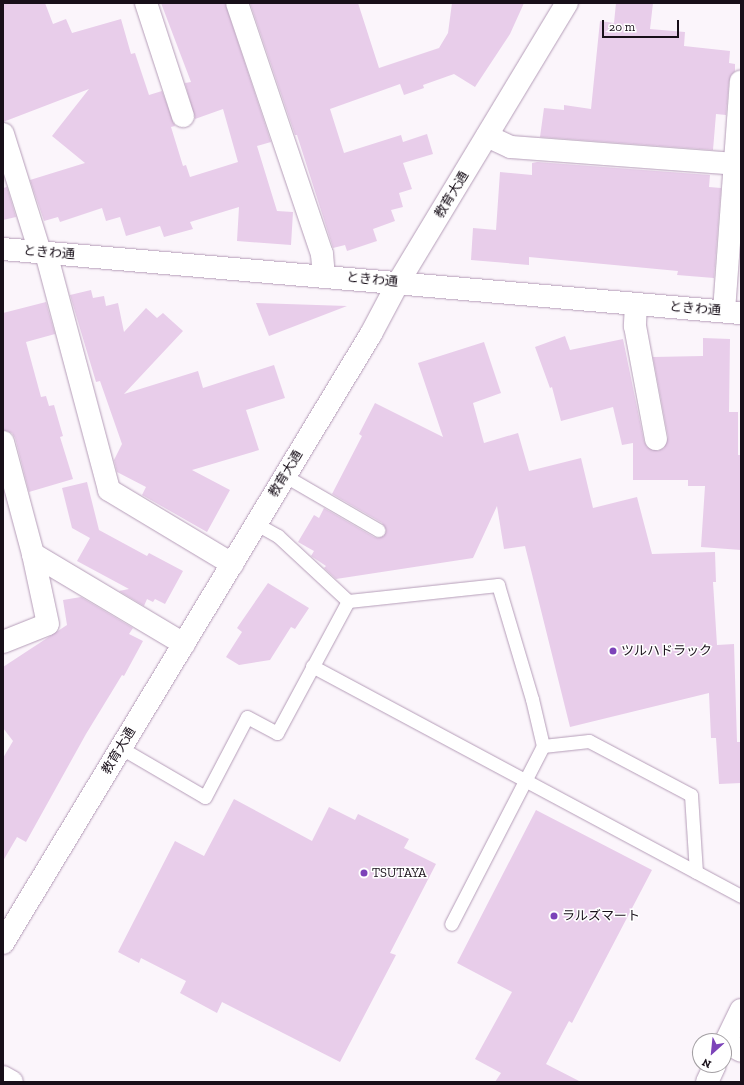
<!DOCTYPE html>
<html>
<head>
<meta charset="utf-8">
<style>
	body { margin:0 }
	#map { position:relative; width:744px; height:1085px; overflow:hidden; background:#fbf5fb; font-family:"Zilla Slab","Noto Sans JP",serif }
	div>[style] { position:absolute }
	.building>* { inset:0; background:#e8cdea }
	.roads { filter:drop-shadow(0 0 1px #b59db8) drop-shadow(0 0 1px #b59db8) }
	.service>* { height:13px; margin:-6.5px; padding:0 6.5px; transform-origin:6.5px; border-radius:6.5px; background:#fff }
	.minor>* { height:22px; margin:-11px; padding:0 11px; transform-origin:11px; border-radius:11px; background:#fff }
	.tertiary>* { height:22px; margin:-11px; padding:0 11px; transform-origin:11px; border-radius:11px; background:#fff }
	.dots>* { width:11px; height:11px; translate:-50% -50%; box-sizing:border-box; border:2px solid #fff; border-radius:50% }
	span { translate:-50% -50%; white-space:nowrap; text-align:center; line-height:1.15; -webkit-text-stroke:3px #fff; paint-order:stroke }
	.street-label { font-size:13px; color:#180f19 }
	.poi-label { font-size:13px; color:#180f19 }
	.left { translate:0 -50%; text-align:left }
	.frame { position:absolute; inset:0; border:4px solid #180f19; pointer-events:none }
	.north { position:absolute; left:692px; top:1033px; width:40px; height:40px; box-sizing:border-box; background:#fff; border:1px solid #a39fa3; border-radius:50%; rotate:207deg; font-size:11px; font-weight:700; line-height:16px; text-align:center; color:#180f19 }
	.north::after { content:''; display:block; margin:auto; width:14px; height:18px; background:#7c43b9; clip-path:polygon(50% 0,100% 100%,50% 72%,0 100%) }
	.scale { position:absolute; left:602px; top:20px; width:77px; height:18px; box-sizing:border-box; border:2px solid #180f19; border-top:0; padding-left:5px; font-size:12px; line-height:14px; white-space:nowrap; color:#180f19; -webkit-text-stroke:3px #fff; paint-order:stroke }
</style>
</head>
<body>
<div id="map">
	<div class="building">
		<div style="clip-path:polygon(3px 3px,45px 3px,53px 24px,66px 19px,72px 33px,121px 19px,131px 54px,135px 53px,149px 95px,162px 91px,175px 126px,171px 127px,183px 166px,186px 165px,190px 177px,238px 162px,223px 109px,195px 119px,185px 83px,191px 82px,161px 3px,225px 3px,271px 142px,257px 146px,277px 211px,293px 212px,291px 245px,237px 241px,239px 207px,190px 222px,193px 229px,164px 237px,160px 226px,126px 236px,120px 217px,106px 221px,102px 208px,60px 222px,58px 217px,44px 221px,30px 180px,85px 163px,52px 136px,89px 89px,3px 122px)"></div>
		<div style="clip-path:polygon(250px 3px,358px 3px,379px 68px,439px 48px,448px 33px,452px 3px,524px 3px,510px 34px,475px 87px,454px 74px,423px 85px,424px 88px,404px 95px,400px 84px,330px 109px,344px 153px,401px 135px,403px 142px,427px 134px,433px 154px,403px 163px,412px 189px,399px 193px,403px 207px,391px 210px,395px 221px,373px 229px,377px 241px,347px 251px,345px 245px,333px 248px,297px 135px,295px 135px)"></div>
		<div style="clip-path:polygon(616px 3px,653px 3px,650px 29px,685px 32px,684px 46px,730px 51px,729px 63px,735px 64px,735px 71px,729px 81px,726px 115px,716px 114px,713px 150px,540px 137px,544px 108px,564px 110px,564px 105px,591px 109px,600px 21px,614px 23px)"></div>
		<div style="clip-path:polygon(537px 162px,710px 175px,709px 187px,721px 188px,714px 278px,677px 275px,678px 271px,529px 257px,529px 265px,471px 260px,473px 228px,496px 230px,500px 172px,532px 175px,532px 163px)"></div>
		<div style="clip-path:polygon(7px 187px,16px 217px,3px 220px,3px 188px)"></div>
		<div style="clip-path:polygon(91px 290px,93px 298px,104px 296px,106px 306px,118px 303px,124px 332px,146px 308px,157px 318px,163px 313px,183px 331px,124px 394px,198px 371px,203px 388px,274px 365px,285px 398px,246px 410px,259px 450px,192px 470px,230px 490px,207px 532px,142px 495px,146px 487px,117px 472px,114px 460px,122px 444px,100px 381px,96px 382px,70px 295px)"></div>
		<div style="clip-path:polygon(46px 302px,55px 334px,26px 342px,41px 397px,46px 396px,49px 406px,54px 405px,63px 436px,60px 437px,73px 479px,29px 492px,15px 438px,12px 433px,3px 430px,3px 313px)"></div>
		<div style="clip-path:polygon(256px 303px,347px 306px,269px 336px)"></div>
		<div style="clip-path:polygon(565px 336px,570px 350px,623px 339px,644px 441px,647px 447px,658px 451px,664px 448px,668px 437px,653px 357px,703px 356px,703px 338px,730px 339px,729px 412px,738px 412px,738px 455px,741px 455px,741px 550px,701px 547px,705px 486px,688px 486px,688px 480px,633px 480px,633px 443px,622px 445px,613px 407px,561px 421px,552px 387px,550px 388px,535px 347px)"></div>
		<div style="clip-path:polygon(484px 342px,501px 393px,473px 403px,484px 443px,518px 433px,529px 471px,581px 458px,593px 508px,637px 497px,652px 554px,715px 552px,716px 582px,713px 582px,717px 645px,734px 644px,737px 742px,741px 742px,741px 783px,719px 784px,716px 738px,711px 738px,709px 693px,570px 727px,525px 546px,504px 549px,497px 506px,473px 558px,336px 579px,324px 568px,326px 566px,311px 556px,314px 551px,298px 542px,314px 515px,319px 518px,324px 508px,374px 537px,378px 538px,385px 534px,386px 530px,382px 523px,332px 494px,362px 436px,359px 434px,375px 403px,443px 437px,418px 363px)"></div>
		<div style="clip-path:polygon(87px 482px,99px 530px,147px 556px,149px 553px,183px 571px,165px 604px,155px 599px,153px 602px,147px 599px,144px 606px,119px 591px,129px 589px,77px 561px,90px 538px,72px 528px,62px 488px)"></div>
		<div style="clip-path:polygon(268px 583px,309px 608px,295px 629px,291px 627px,270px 660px,239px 665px,226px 657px,242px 632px,237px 628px)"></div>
		<div style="clip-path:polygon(81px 597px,133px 628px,129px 634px,143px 641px,124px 676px,122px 675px,86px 734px,26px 842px,17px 837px,3px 861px,3px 758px,13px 741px,3px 728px,3px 667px,67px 625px,63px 600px)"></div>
		<div style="clip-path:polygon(234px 799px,312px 841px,329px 807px,355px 820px,358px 814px,409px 839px,404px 848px,436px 864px,390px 953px,396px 955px,340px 1062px,222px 1002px,217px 1013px,180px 993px,186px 981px,141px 958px,139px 963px,118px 952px,175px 841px,204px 856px)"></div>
		<div style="clip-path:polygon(536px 810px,652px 870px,572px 1023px,569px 1021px,546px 1064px,581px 1082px,495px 1082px,501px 1073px,475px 1059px,512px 992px,457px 963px)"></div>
	</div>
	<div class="roads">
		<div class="service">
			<div style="left:285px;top:476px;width:108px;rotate:30.1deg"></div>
			<div style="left:348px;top:601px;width:151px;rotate:-6.1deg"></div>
			<div style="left:498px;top:585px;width:119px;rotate:73.4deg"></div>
			<div style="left:532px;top:699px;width:48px;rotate:76.8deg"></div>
			<div style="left:543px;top:746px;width:200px;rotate:117.3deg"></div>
			<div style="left:312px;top:666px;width:487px;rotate:28.2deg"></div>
			<div style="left:543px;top:746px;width:46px;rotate:-6.2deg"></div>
			<div style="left:589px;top:741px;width:115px;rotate:27.9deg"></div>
			<div style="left:691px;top:795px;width:77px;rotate:86.3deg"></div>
			<div style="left:121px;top:748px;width:97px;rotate:30.3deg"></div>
			<div style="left:205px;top:797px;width:90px;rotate:-62.3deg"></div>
			<div style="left:247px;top:717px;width:34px;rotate:28deg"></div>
			<div style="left:277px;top:733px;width:150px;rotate:-61.7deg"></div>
			<div style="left:348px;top:601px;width:96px;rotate:-137.1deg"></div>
			<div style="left:278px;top:536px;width:25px;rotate:-151deg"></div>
		</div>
		<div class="minor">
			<div style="left:146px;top:3px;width:119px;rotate:71.9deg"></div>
			<div style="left:237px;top:3px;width:265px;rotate:71.3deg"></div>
			<div style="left:322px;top:254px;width:22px;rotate:85deg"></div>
			<div style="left:3px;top:134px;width:124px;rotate:72.6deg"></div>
			<div style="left:487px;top:136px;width:26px;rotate:25deg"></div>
			<div style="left:511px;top:147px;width:225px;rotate:4.3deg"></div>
			<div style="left:46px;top:253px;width:245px;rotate:75.1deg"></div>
			<div style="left:109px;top:490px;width:144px;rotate:31deg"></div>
			<div style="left:636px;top:304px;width:22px;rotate:93deg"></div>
			<div style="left:635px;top:326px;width:115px;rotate:79.5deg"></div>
			<div style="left:724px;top:311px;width:230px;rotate:-85.8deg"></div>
			<div style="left:3px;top:442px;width:116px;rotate:75deg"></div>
			<div style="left:33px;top:554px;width:176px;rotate:30.8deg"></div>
			<div style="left:3px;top:642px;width:48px;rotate:-21.8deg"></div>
			<div style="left:48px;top:624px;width:72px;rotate:-102.1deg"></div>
			<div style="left:725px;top:1042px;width:18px;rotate:29deg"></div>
		</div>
		<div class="tertiary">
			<div style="left:3px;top:249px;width:741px;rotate:4.96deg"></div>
			<div style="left:3px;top:943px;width:712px;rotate:-58.86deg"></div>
			<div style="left:371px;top:334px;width:58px;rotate:-62.1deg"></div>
			<div style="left:398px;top:283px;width:327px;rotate:-58.9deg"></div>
			<div style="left:724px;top:1045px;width:39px;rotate:-64deg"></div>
			<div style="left:3px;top:1077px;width:10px;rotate:29deg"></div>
			<div style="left:707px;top:1082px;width:19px;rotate:-65deg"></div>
		</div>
	</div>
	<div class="dots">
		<div style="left:613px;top:651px;background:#7c43b9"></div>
		<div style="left:364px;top:873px;background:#7c43b9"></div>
		<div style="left:554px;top:916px;background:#7c43b9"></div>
	</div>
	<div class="street-label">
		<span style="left:452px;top:195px;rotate:-59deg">教育大通</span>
		<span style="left:49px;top:253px;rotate:4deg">ときわ通</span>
		<span style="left:372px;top:280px;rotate:5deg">ときわ通</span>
		<span style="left:695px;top:309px;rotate:4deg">ときわ通</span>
		<span style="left:286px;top:474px;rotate:-59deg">教育大通</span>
		<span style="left:119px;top:751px;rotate:-59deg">教育大通</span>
	</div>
	<div class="poi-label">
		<span class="left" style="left:621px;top:651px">ツルハドラック</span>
		<span class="left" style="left:372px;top:873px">TSUTAYA</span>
		<span class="left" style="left:562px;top:916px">ラルズマート</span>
	</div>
	<div class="frame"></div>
	<div class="north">N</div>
	<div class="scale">20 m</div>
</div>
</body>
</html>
